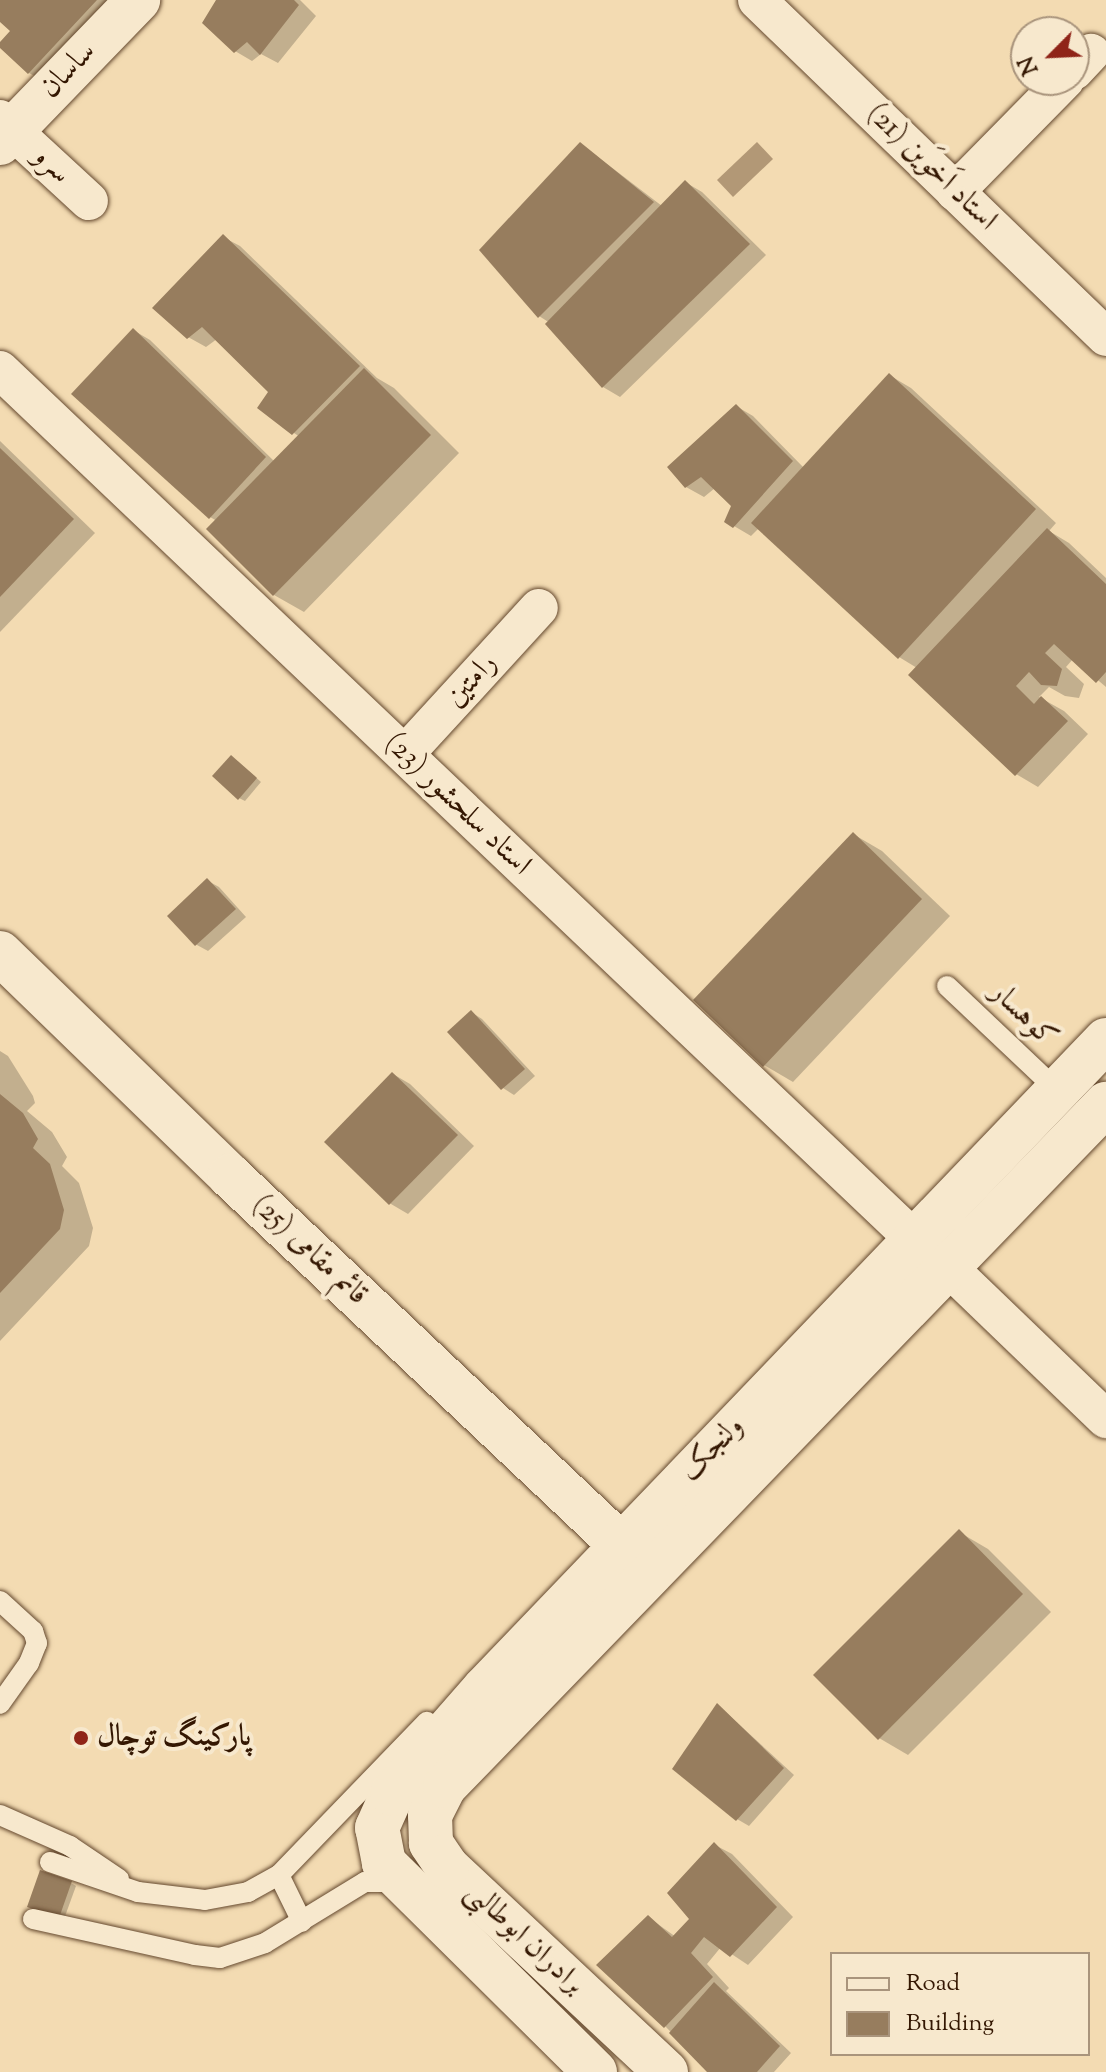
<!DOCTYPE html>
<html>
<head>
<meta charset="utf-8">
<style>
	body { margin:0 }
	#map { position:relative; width:1106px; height:2072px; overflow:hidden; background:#f3dbb2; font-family:"Sorts Mill Goudy",Amiri,serif }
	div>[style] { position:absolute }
	.water>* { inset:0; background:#b29876 }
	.shadow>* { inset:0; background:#0003 }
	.building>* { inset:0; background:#977d5e }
	.roads { filter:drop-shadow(0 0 2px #64482e) drop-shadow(0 0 2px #64482e) }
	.service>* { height:20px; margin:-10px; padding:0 10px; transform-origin:10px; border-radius:10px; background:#f7e8cd }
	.minor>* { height:38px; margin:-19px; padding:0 19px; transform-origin:19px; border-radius:19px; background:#f7e8cd }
	.tertiary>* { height:44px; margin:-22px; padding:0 22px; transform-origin:22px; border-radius:22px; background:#f7e8cd }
	.secondary>* { height:44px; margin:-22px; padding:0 22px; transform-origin:22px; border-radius:22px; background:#f7e8cd }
	.dots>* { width:22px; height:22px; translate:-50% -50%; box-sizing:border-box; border:4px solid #f7e8cd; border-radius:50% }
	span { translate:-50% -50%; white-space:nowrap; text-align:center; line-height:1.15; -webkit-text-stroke:8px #f7e8cd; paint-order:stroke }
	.street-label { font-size:30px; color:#341702 }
	.poi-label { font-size:30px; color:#341702; font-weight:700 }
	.left { translate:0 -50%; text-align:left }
	.legend { position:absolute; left:830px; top:1952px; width:260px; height:104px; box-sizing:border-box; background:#f7e8cd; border:2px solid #a9947c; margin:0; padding:10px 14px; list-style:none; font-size:24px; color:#341702 }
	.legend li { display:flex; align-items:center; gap:16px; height:40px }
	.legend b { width:40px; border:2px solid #a9947c }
	.north { position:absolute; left:1010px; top:16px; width:80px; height:80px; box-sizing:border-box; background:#f7e8cd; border:2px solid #a9947c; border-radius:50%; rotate:246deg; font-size:22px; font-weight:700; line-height:32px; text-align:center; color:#341702 }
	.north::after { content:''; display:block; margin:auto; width:28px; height:36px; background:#8f2418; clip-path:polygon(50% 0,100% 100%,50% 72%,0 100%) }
</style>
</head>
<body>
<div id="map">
	<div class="water">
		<div style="clip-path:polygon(757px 142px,773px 159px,733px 197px,717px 180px)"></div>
	</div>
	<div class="shadow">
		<div style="clip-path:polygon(0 0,115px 0,47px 83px,29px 73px,0 46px,13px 31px,0 20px)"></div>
		<div style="clip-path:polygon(218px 0,300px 0,316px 16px,278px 63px,261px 54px,252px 61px,235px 51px)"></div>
		<div style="clip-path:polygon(581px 144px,662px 206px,685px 182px,702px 192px,766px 255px,620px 397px,603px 387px,550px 323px,539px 316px)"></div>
		<div style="clip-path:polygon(223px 237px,240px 246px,377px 378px,394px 388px,459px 453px,304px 612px,274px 595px,209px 529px,217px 521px,210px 517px,133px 330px,150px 340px,275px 462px,300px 437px,294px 433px,270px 392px,217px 339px,206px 347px,188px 337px)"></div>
		<div style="clip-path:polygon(889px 375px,911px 388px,1056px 523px,1049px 531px,1069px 543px,1106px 578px,1106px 687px,1073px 659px,1066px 667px,1084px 684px,1079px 698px,1065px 696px,1049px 687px,1039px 697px,1064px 711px,1088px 734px,1038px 787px,1016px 774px,917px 668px,899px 657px,759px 528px,751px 536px,734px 526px,733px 505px,715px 488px,704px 497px,686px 487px,736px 406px,753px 416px,804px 468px)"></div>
		<div style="clip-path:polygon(0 441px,95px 533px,0 632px)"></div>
		<div style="clip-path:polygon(236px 760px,261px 782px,245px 801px,239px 798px)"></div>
		<div style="clip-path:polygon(853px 834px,882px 851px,950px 916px,793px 1082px,764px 1065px)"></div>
		<div style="clip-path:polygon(208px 881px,219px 887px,246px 917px,208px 951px,197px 945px,170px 916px)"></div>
		<div style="clip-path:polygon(471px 1012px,482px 1019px,535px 1076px,514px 1095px,503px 1088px)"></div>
		<div style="clip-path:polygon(0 1051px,8px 1056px,33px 1096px,35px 1103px,27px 1111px,52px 1132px,67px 1157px,62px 1166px,79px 1183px,93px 1228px,89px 1246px,0 1341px)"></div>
		<div style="clip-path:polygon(393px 1074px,410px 1084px,474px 1146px,408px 1214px,391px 1204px,327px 1142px)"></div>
		<div style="clip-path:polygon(959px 1532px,988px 1549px,1051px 1612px,908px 1755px,879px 1738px)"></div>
		<div style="clip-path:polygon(718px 1705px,794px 1775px,749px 1826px,737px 1819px)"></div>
		<div style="clip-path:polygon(715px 1845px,732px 1854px,793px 1917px,748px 1965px,721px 1947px,707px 1964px,729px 1988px,726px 1991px,791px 2053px,774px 2072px,710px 2072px,665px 2026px,648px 1917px,676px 1937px,691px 1919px)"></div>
		<div style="clip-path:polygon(71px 1883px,76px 1886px,64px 1919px,35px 1909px)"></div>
	</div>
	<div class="building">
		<div style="clip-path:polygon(0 0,97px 0,28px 74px,0 48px,0 42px,10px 31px,0 22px)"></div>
		<div style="clip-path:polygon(216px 0,294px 0,299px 5px,260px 55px,247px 42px,234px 53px,202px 23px)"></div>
		<div style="clip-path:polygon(580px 142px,654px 202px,538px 318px,479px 250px)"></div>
		<div style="clip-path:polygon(685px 180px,750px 244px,602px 388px,545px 324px)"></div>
		<div style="clip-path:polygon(223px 234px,360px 366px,292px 435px,257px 408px,268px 392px,202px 327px,187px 339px,152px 308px)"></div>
		<div style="clip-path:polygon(133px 328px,266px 457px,209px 519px,71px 394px)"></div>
		<div style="clip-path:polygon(364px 368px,431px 435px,273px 596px,206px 529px)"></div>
		<div style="clip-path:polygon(889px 373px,1036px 509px,898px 659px,751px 523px)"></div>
		<div style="clip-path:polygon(736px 404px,793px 461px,733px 528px,724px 522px,731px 506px,701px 477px,685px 488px,667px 467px)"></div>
		<div style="clip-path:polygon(0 448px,74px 519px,0 597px)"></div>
		<div style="clip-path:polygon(1047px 528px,1106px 584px,1106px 672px,1096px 683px,1054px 644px,1045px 653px,1062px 669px,1057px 686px,1041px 685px,1029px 672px,1016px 686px,1034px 704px,1041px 696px,1068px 721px,1015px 776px,908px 675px)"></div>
		<div style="clip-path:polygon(231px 755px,257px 778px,238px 800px,212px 776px)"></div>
		<div style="clip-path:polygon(853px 832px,922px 899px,763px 1067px,693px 1000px)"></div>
		<div style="clip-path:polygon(207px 878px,236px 909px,195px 946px,167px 916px)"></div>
		<div style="clip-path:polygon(471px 1010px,525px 1069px,501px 1090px,447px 1032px)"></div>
		<div style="clip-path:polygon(392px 1072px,458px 1135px,389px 1205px,324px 1142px)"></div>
		<div style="clip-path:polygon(0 1094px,23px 1113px,38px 1139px,33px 1148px,50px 1164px,64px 1210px,60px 1229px,0 1293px)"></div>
		<div style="clip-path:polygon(959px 1529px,1023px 1594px,878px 1740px,813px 1675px)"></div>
		<div style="clip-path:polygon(717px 1703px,784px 1768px,736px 1821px,672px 1769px)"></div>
		<div style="clip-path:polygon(714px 1842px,777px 1907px,730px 1957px,704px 1937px,691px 1953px,713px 1977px,664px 2028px,596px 1965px,648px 1915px,672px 1937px,689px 1919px,667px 1893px)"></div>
		<div style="clip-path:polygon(40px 1870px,72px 1881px,59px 1918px,27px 1907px)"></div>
		<div style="clip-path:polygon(714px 1982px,780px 2046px,757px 2072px,707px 2072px,669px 2033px)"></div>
	</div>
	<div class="roads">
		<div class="service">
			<div style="left:947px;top:986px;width:153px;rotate:43.4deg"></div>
			<div style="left:0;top:1601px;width:45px;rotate:42.3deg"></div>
			<div style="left:33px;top:1631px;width:13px;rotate:72deg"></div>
			<div style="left:37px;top:1643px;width:22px;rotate:112deg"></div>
			<div style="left:29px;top:1663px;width:50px;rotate:125.3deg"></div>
			<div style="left:0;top:1815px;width:77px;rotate:23.9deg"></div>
			<div style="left:70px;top:1846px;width:59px;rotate:34deg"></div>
			<div style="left:50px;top:1862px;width:93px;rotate:18.8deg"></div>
			<div style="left:138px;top:1892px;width:67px;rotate:6.8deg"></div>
			<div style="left:205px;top:1900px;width:44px;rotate:-10.5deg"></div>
			<div style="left:248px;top:1892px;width:35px;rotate:-29deg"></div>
			<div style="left:279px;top:1875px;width:213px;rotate:-46deg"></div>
			<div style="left:279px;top:1875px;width:52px;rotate:63.9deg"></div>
			<div style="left:33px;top:1919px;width:166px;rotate:12.5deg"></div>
			<div style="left:195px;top:1955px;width:25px;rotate:7deg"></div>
			<div style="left:220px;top:1958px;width:47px;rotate:-18.4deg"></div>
			<div style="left:265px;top:1943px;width:117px;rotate:-31.4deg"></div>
			<div style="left:365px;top:1882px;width:32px"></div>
		</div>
		<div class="minor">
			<div style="left:757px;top:0;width:485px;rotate:44deg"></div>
			<div style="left:1074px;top:71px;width:25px;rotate:-47deg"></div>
			<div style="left:0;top:119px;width:121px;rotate:42.7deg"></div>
			<div style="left:955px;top:192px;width:157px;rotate:-45.5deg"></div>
			<div style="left:0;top:370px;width:1263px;rotate:43.56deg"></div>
			<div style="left:405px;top:754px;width:198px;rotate:-47.5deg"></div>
			<div style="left:949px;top:1268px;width:218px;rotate:43.9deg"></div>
		</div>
		<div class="tertiary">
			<div style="left:0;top:143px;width:199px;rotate:-46deg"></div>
			<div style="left:0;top:953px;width:320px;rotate:44.1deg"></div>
			<div style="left:230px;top:1176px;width:538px;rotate:43.34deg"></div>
		</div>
		<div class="secondary">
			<div style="left:595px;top:2072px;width:297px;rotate:-135.3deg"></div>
			<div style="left:384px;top:1863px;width:36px;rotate:-101deg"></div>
			<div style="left:377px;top:1828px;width:37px;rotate:-66deg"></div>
			<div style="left:392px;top:1794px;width:140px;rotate:-48.8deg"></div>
			<div style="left:484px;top:1689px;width:899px;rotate:-46.22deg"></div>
			<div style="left:666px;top:2072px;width:300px;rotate:-136.9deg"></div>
			<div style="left:447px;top:1867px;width:29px;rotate:-124deg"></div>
			<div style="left:431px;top:1843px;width:28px;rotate:-92deg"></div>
			<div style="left:430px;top:1815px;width:33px;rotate:-63deg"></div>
			<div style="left:445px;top:1786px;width:950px;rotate:-45.9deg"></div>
		</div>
	</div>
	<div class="dots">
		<div style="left:81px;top:1738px;background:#8f2418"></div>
	</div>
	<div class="street-label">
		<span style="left:69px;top:71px;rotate:-46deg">ساسان</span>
		<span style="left:51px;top:166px;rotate:43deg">سرو</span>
		<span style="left:931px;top:168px;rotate:44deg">استاد اَخوَين (21)</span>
		<span style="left:472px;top:681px;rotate:-47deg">رامتین</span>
		<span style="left:457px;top:805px;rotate:44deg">استاد سلحشور (23)</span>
		<span style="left:1023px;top:1016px;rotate:44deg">کوهسار</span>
		<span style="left:309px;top:1251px;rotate:43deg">قائم مقامی (25)</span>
		<span style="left:713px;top:1450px;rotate:-46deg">ولنجک</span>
		<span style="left:524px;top:1939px;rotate:43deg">برادران ابوطالبی</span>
	</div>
	<div class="poi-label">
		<span class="left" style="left:97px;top:1738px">پارکینگ توچال</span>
	</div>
	<ul class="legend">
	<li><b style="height:10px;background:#f7e8cd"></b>Road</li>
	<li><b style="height:22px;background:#977d5e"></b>Building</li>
	</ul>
	<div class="north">N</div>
</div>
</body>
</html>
